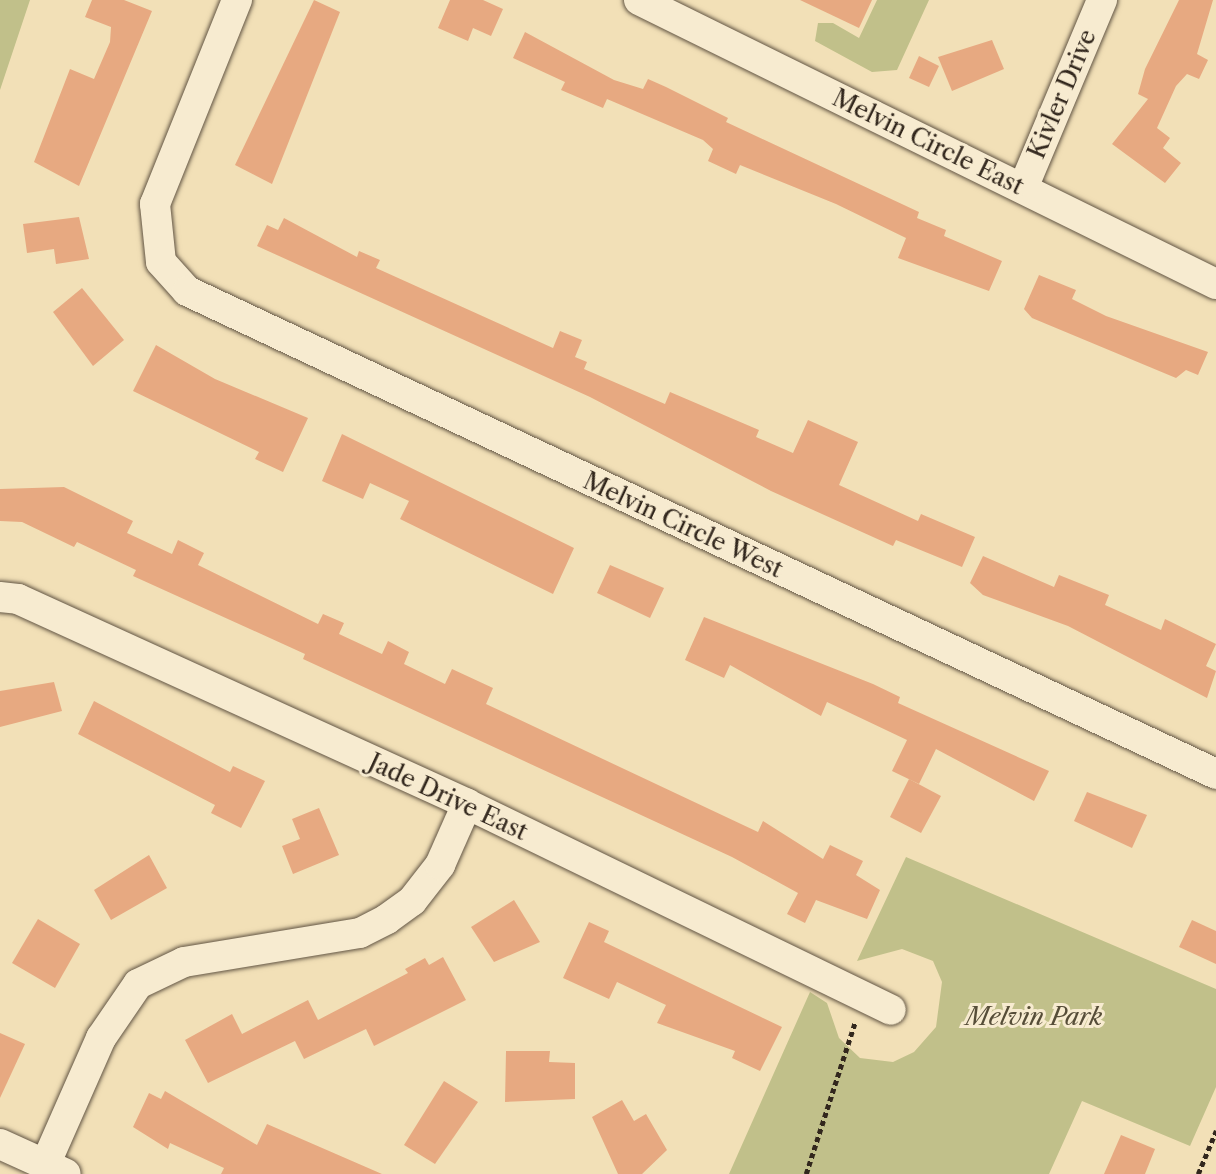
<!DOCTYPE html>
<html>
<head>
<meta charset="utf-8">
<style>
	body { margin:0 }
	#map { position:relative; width:1216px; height:1174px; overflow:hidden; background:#f2e0b7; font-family:"Libre Caslon Text",serif }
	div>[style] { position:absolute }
	.green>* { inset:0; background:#c1c08a }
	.building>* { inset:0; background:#e7a981 }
	.path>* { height:4.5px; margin-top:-2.25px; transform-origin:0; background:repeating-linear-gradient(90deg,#32271d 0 5px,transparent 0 8.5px) }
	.roads { filter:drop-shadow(0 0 2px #625544) drop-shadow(0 0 2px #625544) }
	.minor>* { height:30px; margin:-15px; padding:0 15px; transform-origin:15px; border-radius:15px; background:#f7ebd0 }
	span { translate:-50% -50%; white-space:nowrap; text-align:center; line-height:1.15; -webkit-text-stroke:6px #f7ebd0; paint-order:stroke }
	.street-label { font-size:24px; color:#32271d }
	.park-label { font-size:24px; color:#564d38; font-style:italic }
</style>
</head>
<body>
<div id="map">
	<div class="green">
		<div style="clip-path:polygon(0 0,30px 0,0 90px)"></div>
		<div style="clip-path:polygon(877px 0,929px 0,897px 70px,872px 72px,815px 41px,818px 23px,833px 23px,859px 38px)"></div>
		<div style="clip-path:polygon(906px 857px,1216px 989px,1216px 1087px,1190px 1146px,1082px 1101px,1049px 1174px,729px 1174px,810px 992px,827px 1003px,839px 1038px,860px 1058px,893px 1062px,914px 1052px,936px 1027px,942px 982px,933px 961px,902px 949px,857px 961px)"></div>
	</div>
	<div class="building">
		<div style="clip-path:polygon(92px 0,124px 0,152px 11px,79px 186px,34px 162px,70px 69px,94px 79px,110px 42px,111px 27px,85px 17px)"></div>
		<div style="clip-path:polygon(314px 0,340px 12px,272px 184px,235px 165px)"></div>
		<div style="clip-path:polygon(450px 0,483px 0,503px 9px,491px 36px,473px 28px,468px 41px,438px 28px)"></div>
		<div style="clip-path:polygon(800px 0,872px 0,859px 28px)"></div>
		<div style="clip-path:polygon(1179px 0,1213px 0,1197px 54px,1208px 60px,1199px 79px,1187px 74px,1176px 86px,1157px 128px,1170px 138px,1163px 148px,1181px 163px,1165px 183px,1112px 144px,1148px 99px,1138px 94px,1145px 69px)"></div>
		<div style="clip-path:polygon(525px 32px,614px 80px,643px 89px,648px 79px,666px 87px,728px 118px,726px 122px,919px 212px,917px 218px,946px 230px,944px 236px,1002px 261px,989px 291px,898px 258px,906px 238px,836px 204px,740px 165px,736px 174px,708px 161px,713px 149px,703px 140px,607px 99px,603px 108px,561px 90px,565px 82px,513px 58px)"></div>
		<div style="clip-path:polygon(992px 40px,1004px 69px,952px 91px,938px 57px)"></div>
		<div style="clip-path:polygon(919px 56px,939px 66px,929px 87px,909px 78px)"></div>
		<div style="clip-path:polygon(79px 217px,89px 259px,56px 264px,54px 249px,27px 253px,23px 224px)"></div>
		<div style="clip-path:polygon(284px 218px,357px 257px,359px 251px,380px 260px,376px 268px,553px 348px,560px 331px,582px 340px,575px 357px,587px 362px,584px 369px,665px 404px,670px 392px,759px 430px,756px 437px,793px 453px,808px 420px,858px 442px,839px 485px,918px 521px,921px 514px,975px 537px,962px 567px,896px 540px,893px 546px,771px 491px,590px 397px,257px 246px,267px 225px,278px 230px)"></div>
		<div style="clip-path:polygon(1039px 275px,1076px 290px,1072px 299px,1106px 316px,1208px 352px,1198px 375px,1186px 370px,1176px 378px,1032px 318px,1024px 309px)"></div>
		<div style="clip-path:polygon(82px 288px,124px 340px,93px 366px,53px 312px)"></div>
		<div style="clip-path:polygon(156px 345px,215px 379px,308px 418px,283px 472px,255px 459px,259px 452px,133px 391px)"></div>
		<div style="clip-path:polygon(342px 434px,574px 548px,553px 594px,400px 519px,409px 501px,370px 483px,363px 499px,322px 481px)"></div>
		<div style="clip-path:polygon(64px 487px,133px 521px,127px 533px,172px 554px,178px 540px,204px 553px,198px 565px,318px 624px,323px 614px,344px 623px,339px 634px,382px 654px,388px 641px,409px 652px,404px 664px,445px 684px,452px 669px,493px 688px,486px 704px,758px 832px,763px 821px,823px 859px,830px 845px,863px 861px,856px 875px,880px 890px,867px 919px,816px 900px,805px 923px,787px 914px,798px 893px,732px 857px,303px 659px,305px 654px,133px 576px,136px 570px,77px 542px,74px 547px,22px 522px,0 521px,0 489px)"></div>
		<div style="clip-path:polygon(983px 556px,1054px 587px,1059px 575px,1109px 595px,1105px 605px,1161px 630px,1165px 619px,1216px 644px,1206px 666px,1216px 671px,1207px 698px,1068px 626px,983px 595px,970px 583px)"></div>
		<div style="clip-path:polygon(610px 565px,664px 588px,650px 618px,597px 593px)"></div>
		<div style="clip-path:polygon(704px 617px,873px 684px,900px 697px,898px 703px,1049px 771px,1034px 801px,936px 749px,919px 784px,892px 771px,907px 740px,827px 702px,821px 716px,730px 665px,724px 678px,685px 660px)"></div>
		<div style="clip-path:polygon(54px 682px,62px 711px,0 727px,0 691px)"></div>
		<div style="clip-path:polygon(94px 701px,230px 772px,233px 766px,265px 781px,241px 828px,211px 813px,215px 805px,78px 734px)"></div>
		<div style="clip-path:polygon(909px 779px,941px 796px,921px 833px,890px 817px)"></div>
		<div style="clip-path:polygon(1087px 792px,1147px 815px,1132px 848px,1074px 821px)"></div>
		<div style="clip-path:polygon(319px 808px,339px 855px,293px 874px,282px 846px,300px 839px,292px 819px)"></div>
		<div style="clip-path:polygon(149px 855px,167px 888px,111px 920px,94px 890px)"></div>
		<div style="clip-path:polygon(514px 900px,540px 942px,494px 962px,471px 927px)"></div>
		<div style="clip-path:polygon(38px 919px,80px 944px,55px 988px,12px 963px)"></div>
		<div style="clip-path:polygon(1192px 920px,1216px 931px,1216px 964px,1179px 947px)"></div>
		<div style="clip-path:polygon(589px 922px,609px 931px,604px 942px,782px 1027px,760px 1071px,732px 1058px,735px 1051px,657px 1023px,666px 1005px,617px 982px,609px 999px,563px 978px)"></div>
		<div style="clip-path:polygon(443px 957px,466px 1000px,374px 1046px,366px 1029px,304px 1059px,295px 1041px,208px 1083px,185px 1040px,232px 1014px,242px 1034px,308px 1000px,318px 1020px,408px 973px,405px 969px,425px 958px,429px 965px)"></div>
		<div style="clip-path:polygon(0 1033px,25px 1044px,0 1098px)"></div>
		<div style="clip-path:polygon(506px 1051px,550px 1051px,549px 1062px,575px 1063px,575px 1099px,505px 1102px)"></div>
		<div style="clip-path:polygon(444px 1081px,478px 1102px,435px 1164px,404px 1145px)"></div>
		<div style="clip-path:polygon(165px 1091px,257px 1145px,267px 1124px,382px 1174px,221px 1174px,224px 1168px,170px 1143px,168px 1149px,133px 1127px,149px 1093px,161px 1099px)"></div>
		<div style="clip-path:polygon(622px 1100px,634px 1121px,646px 1114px,667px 1150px,642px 1174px,618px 1174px,592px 1117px)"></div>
		<div style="clip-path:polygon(1121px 1135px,1155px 1149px,1145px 1174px,1104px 1174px)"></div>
	</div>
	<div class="path">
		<div style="left:806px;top:1174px;width:160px;rotate:-72.1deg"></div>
		<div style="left:1198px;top:1174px;width:47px;rotate:-67.3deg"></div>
	</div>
	<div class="roads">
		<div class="minor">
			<div style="left:237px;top:0;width:220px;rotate:111.9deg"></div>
			<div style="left:155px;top:204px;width:58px;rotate:84.1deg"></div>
			<div style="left:161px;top:262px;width:39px;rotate:48deg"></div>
			<div style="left:187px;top:291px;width:1137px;rotate:25.14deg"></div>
			<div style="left:639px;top:0;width:643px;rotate:26.21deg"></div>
			<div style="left:1023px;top:188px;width:204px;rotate:-67.2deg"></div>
			<div style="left:0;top:597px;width:18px;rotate:6deg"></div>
			<div style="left:18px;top:599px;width:494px;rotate:24.5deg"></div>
			<div style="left:467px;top:804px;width:471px;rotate:25.9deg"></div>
			<div style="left:0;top:1144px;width:72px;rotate:24.4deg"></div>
			<div style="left:45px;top:1165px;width:139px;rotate:-66.2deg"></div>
			<div style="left:101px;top:1038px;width:65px;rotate:-55.6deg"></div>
			<div style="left:138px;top:984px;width:51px;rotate:-25.6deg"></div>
			<div style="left:184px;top:962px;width:178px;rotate:-9.4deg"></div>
			<div style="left:360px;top:933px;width:30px;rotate:-27deg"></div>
			<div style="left:387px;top:919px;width:31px;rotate:-36deg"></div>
			<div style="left:412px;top:901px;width:46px;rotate:-52.1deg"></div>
			<div style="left:440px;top:865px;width:67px;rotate:-66.1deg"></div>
		</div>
	</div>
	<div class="street-label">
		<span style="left:1062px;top:94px;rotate:-67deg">Kivler Drive</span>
		<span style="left:928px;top:142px;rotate:26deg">Melvin Circle East</span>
		<span style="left:683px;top:525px;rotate:25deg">Melvin Circle West</span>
		<span style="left:448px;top:797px;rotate:25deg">Jade Drive East</span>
	</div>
	<div class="park-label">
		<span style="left:1034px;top:1017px">Melvin Park</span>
	</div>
</div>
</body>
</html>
